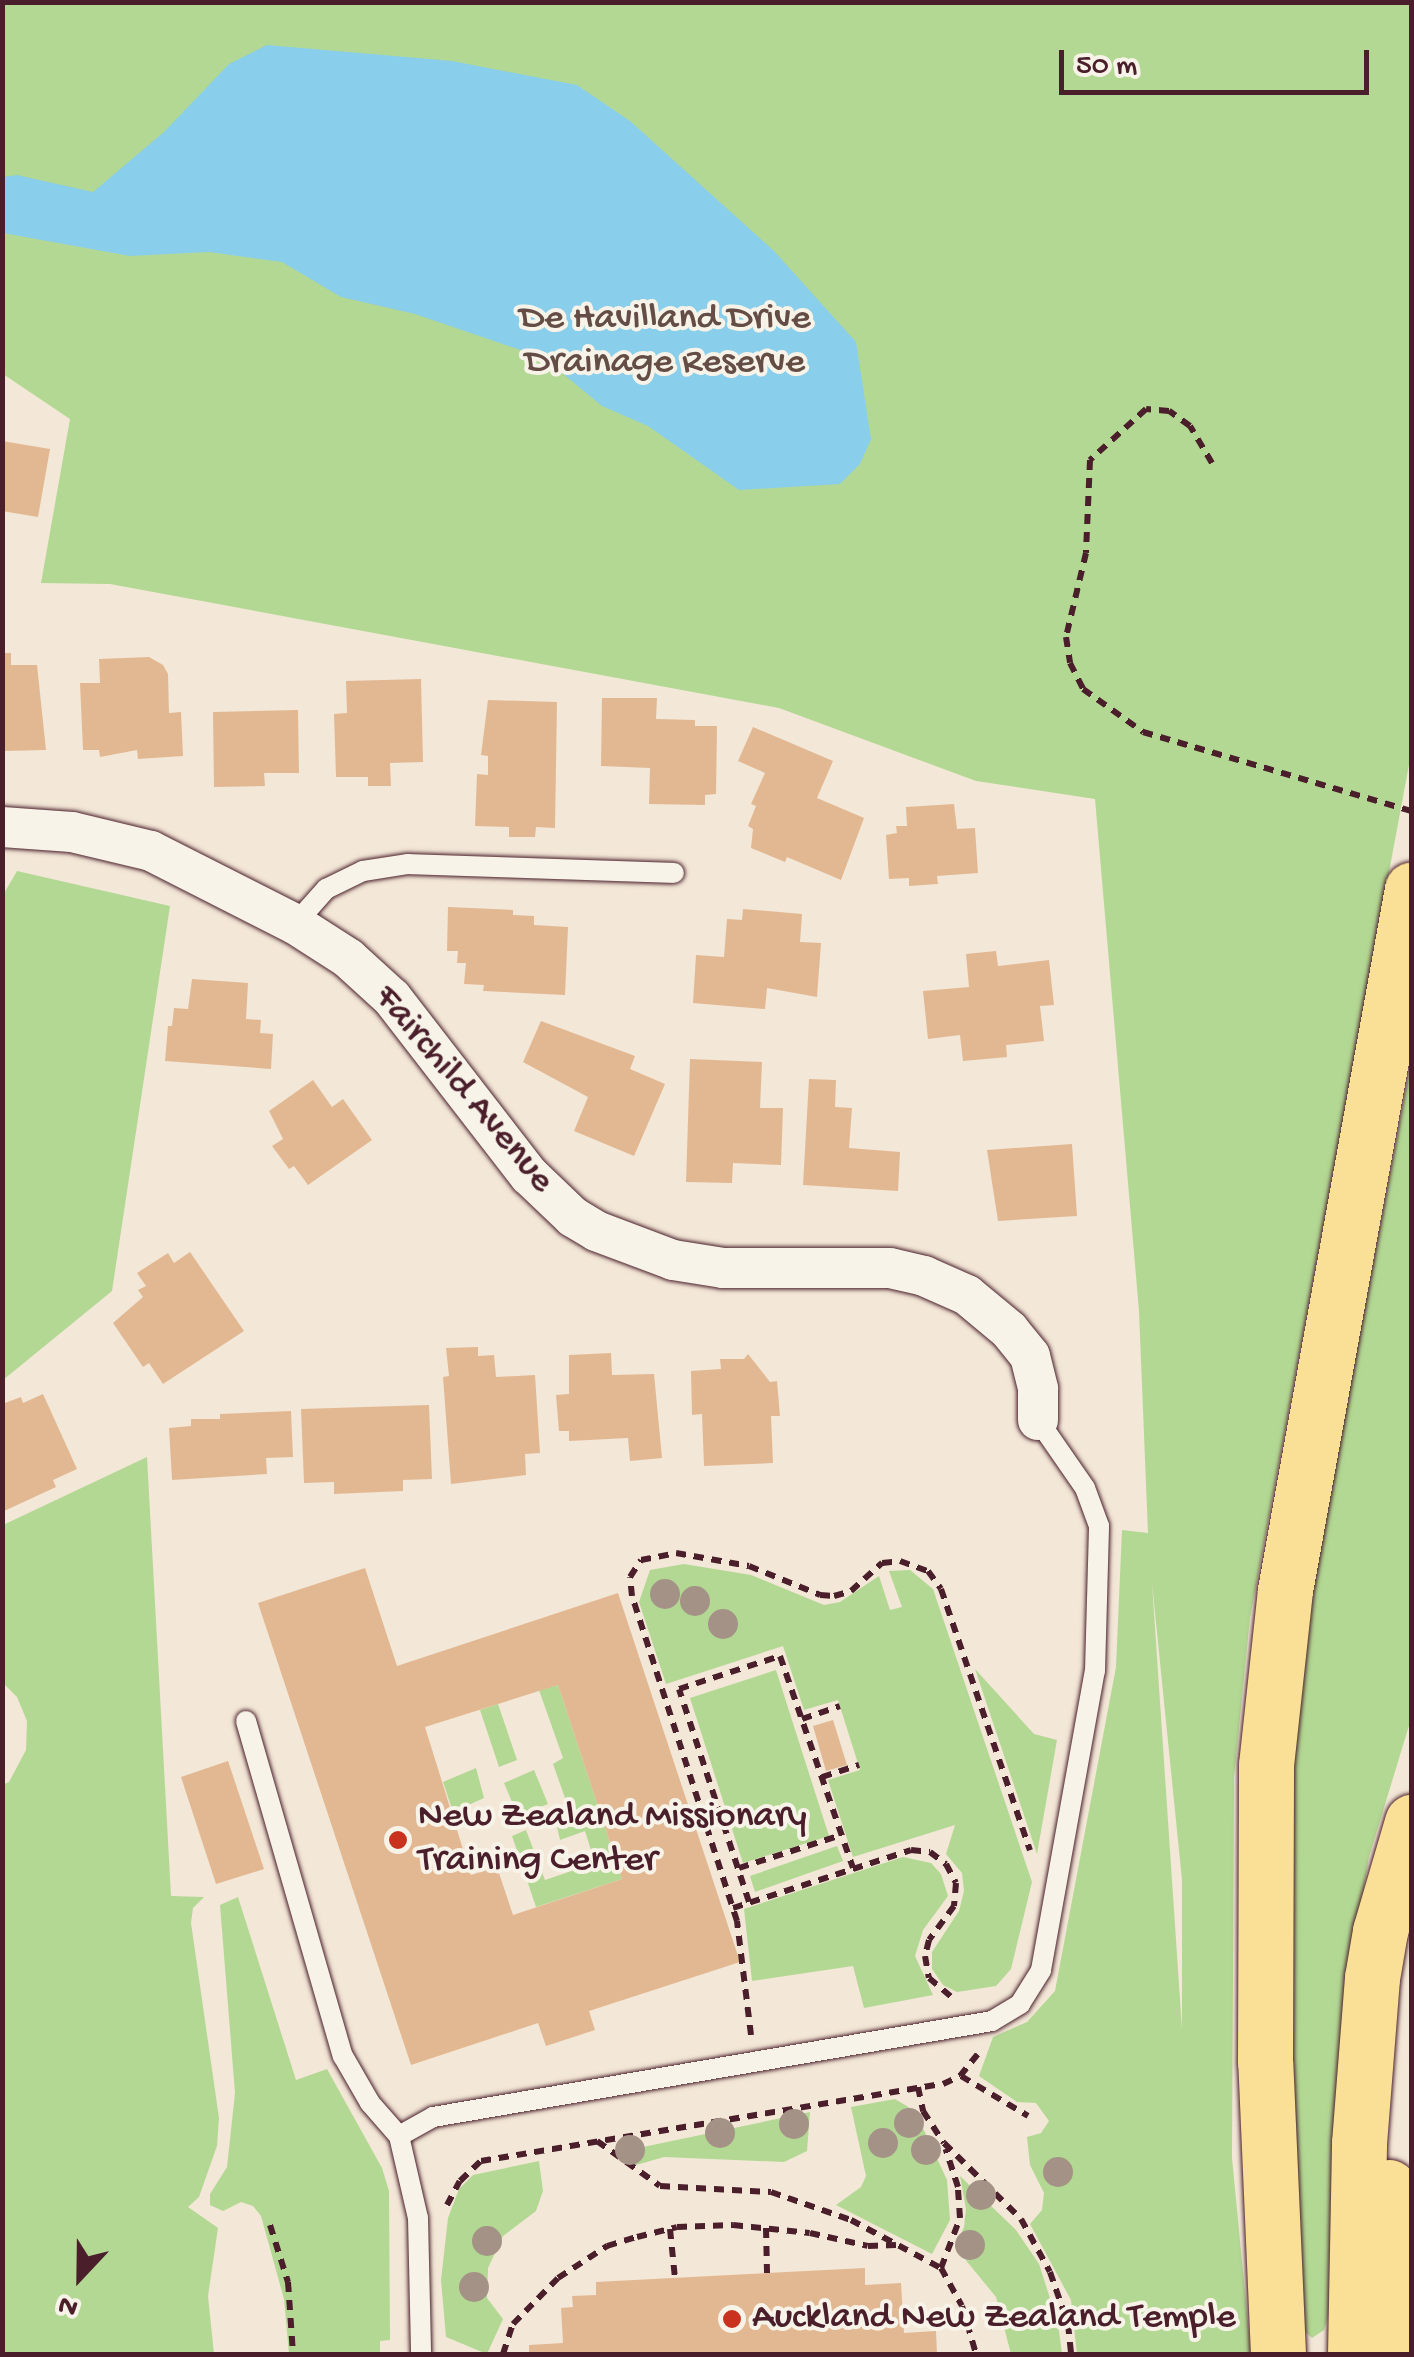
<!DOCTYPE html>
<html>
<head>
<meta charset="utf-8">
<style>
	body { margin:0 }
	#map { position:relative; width:1414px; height:2357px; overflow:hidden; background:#f3e7d7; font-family:"Gochi Hand",sans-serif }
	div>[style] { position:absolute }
	.green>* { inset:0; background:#b3d893 }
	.water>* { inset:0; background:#89ceea }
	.building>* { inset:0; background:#e2b892 }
	.path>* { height:6px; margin-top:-3px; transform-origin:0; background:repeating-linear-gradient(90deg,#4a1f2b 0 10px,transparent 0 18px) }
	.roads { filter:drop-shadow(0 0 2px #4a1f2b) drop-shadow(0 0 2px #4a1f2b) }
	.service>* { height:20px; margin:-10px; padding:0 10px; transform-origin:10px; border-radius:10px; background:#f7f3e8 }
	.minor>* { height:40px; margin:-20px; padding:0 20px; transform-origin:20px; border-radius:20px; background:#f7f3e8 }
	.motorway>* { height:55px; margin:-27.5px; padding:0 27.5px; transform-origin:27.5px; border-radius:27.5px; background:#fadf96 }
	.trees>* { width:30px; height:30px; margin:-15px; border-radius:50%; background:#a49287 }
	.dots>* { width:28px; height:28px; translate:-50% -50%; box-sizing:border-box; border:5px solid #f7f3e8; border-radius:50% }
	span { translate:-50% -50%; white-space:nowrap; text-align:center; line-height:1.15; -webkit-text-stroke:8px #f7f3e8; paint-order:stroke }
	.park-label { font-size:38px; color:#644d45 }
	.street-label { font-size:38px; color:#4a1f2b }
	.poi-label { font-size:38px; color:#4a1f2b }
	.left { translate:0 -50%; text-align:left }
	.frame { position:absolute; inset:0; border:5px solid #4a1f2b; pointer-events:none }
	.north { position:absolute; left:30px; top:2227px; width:100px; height:100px; -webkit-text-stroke:8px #f7f3e8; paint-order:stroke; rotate:202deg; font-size:28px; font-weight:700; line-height:40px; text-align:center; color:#4a1f2b }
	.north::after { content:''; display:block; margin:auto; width:35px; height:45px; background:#4a1f2b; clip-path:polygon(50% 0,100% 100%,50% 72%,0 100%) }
	.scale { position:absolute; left:1059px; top:50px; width:310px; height:45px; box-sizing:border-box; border:5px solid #4a1f2b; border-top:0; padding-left:12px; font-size:30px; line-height:35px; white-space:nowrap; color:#4a1f2b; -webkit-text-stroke:8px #f7f3e8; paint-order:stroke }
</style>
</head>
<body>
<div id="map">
	<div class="green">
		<div style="clip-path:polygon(evenodd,3px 3px,1409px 3px,1411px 754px,1250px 1618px,1234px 1777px,1232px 2158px,1251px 2354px,1077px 2354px,1071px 2300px,1030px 2224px,1042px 2210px,1044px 2193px,1030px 2165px,1027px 2137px,1041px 2133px,1049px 2121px,1036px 2103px,1017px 2102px,979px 2076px,993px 2037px,1027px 2022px,1055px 1991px,1116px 1667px,1122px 1530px,1148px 1533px,1139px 1311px,1095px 799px,976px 781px,779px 708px,110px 584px,41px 583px,70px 419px,3px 374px,3px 3px,1152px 1583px,1182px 1880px,1182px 2029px,1152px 1583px)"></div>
		<div style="clip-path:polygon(17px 871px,170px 906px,112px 1291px,3px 1380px,2px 897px)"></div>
		<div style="clip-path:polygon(1411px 1063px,1411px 1719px,1369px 1857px,1350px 1970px,1330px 2311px,1324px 2330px,1312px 2338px,1301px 2328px,1290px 2189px,1293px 1760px,1306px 1634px,1325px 1520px)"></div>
		<div style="clip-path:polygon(147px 1457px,171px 1896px,204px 1897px,193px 1908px,191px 1923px,219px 2118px,217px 2146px,199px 2197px,188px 2207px,218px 2228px,208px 2296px,214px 2354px,3px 2354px,2px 1785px,9px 1782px,26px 1750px,27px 1721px,17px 1697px,3px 1683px,3px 1525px)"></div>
		<div style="clip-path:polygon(684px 1564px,751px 1575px,824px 1605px,840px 1602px,879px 1576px,890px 1610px,902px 1607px,889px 1571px,910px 1570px,933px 1589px,1032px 1882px,1011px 1969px,996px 1986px,957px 1992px,943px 1985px,932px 1969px,932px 1952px,959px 1911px,964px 1891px,962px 1873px,946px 1854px,955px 1825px,853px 1857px,828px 1780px,860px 1770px,838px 1700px,804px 1710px,783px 1646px,666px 1684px,639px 1602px,650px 1570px)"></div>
		<div style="clip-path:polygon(975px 1669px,1034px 1734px,1057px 1740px,1037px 1854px)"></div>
		<div style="clip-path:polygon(776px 1670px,829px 1836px,743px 1863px,690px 1698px)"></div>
		<div style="clip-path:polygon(558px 1685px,622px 1879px,536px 1907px,512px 1836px,526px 1830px,545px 1880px,595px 1863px,585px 1831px,560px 1840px,556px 1822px,571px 1815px,553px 1764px,563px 1758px,539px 1690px)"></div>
		<div style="clip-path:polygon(498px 1704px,517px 1760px,499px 1767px,480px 1710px)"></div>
		<div style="clip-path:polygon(476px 1768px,484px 1798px,453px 1812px,443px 1782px)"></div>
		<div style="clip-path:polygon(534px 1770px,548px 1804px,518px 1816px,504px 1783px)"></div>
		<div style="clip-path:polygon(837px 1846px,843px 1861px,755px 1892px,750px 1876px)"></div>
		<div style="clip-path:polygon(903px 1857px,931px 1863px,941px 1874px,948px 1896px,923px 1930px,915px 1956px,933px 1995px,864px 2008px,853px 1966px,752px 1981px,744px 1909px)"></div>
		<div style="clip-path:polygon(238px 1897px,296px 2080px,327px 2069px,382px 2168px,389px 2191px,390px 2340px,380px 2341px,380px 2354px,289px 2354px,284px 2299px,261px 2216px,253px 2206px,241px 2202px,223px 2211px,210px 2205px,210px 2194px,227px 2167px,235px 2093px,220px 1905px)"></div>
		<div style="clip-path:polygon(895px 2099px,915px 2111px,947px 2180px,950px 2220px,932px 2254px,836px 2205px,861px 2187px,866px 2176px,851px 2107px)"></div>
		<div style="clip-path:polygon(810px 2112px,807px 2151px,784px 2162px,664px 2157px,636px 2165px,619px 2152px)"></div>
		<div style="clip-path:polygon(539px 2161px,543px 2191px,536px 2211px,503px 2236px,488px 2268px,487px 2298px,503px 2319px,487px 2354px,446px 2337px,441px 2280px,448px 2218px,459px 2189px,473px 2175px)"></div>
		<div style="clip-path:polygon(960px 2176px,1016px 2230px,1039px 2264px,1058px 2323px,1062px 2354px,1011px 2354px,996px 2297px,955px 2247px,964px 2227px,966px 2209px)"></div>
	</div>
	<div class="water">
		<div style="clip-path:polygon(267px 45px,452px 61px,577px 85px,630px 121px,774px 251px,856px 342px,871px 439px,860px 464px,840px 484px,739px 490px,648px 426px,602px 406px,544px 358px,415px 314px,341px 297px,282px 262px,209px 252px,130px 256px,3px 233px,3px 177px,17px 175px,93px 192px,164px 132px,229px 64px)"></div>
	</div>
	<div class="building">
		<div style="clip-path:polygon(2px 441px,50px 449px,38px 517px,2px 511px)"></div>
		<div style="clip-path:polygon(2px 653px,11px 653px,11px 665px,37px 665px,46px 750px,3px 751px)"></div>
		<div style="clip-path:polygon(149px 657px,163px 665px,168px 674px,169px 713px,181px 712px,183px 756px,138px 759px,137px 750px,100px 757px,99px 750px,83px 750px,80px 683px,100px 683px,99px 659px)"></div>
		<div style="clip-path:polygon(421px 679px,423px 762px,390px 763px,391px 786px,368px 786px,368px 777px,336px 777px,334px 714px,347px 713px,346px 681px)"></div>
		<div style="clip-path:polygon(602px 698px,657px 698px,656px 719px,695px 720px,695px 726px,717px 726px,716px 794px,705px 795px,705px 805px,649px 804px,650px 768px,601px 766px)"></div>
		<div style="clip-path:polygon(488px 700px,557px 702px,555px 828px,536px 827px,535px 837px,509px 837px,509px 827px,475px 826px,477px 774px,488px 775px,488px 756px,481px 755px)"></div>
		<div style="clip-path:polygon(298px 710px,299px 773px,264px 773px,265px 786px,214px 787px,213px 712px)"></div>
		<div style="clip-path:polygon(753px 727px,833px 761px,817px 798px,864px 818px,841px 880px,787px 857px,785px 862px,751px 848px,753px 829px,748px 826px,756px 806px,751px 804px,765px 773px,738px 761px)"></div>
		<div style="clip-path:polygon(954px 804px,957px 829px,975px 828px,978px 873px,937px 876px,938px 884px,909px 886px,909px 878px,889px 879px,886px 835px,897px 833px,896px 826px,907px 826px,906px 807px)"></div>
		<div style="clip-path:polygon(448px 907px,513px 910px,513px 915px,534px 916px,534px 925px,568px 927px,565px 995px,483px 991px,484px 985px,464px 984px,466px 963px,457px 963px,458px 951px,447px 951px)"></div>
		<div style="clip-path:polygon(743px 909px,802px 914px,800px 942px,821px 943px,817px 997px,767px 988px,765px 1009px,693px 1003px,696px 955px,724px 957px,727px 919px,742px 920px)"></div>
		<div style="clip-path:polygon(996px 951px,998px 966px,1049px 960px,1054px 1005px,1040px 1006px,1044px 1041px,1006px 1045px,1007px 1057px,963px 1061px,960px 1035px,928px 1039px,923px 991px,969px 987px,966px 954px)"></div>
		<div style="clip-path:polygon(192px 979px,248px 983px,246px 1019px,261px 1020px,260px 1033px,273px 1034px,271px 1069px,165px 1061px,168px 1026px,172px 1026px,174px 1008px,188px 1009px)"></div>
		<div style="clip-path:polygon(541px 1021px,635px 1056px,630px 1069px,665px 1084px,634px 1156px,574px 1131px,588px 1097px,523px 1062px)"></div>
		<div style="clip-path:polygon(690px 1059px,762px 1062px,760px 1108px,783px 1108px,781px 1165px,733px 1163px,732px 1183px,686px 1182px)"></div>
		<div style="clip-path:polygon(809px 1079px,836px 1080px,835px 1107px,852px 1108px,849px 1148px,900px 1152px,898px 1191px,803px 1185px)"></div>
		<div style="clip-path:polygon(313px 1080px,332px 1107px,343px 1099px,372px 1140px,308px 1185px,294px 1166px,289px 1169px,272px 1146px,283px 1139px,269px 1111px)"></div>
		<div style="clip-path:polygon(1072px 1144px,1077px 1216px,998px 1221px,987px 1150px)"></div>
		<div style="clip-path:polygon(190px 1252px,244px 1331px,163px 1384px,149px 1363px,143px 1367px,113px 1323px,143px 1297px,138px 1290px,146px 1286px,137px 1273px,168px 1253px,174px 1263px)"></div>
		<div style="clip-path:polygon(478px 1347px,478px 1356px,494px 1355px,496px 1377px,535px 1375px,540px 1453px,525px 1454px,526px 1475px,451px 1484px,443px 1377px,449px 1376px,446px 1348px)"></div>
		<div style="clip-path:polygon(611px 1353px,612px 1375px,654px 1374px,662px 1458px,630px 1461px,628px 1438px,569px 1441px,569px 1431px,559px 1431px,556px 1395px,569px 1394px,569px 1355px)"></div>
		<div style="clip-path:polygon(748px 1354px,770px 1382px,777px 1381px,780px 1416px,771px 1416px,773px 1463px,704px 1466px,702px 1414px,692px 1415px,691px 1371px,721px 1369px,720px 1359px,744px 1359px)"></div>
		<div style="clip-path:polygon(43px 1394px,77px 1469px,53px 1480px,56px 1487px,2px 1512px,2px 1404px,21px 1397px,23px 1403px)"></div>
		<div style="clip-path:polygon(429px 1405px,432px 1479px,403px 1480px,403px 1491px,334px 1494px,334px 1482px,304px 1483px,301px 1409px)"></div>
		<div style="clip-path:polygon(291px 1411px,293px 1457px,266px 1458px,267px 1474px,172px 1480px,169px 1428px,191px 1426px,191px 1419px,220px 1419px,220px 1414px)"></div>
		<div style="clip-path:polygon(evenodd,365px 1568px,397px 1666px,618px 1593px,740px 1962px,589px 2011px,595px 2030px,546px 2046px,538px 2023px,411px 2065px,258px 1603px,365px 1568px,558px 1685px,622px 1879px,513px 1915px,497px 1867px,471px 1875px,425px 1727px,558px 1685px)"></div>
		<div style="clip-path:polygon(833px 1720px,847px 1765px,826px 1771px,813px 1726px)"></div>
		<div style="clip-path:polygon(228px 1761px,264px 1869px,216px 1884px,181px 1777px)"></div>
		<div style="clip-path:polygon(865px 2268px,865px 2285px,901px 2283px,904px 2333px,936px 2331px,937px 2354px,529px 2354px,529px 2345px,563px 2343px,561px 2308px,573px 2307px,572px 2296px,596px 2295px,596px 2282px)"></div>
	</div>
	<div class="path">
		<div style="left:1212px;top:463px;width:43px;rotate:-120.7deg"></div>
		<div style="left:1190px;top:426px;width:26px;rotate:-144deg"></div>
		<div style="left:1169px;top:411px;width:23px;rotate:-175deg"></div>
		<div style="left:1146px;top:409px;width:76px;rotate:137.7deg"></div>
		<div style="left:1090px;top:460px;width:93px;rotate:92.5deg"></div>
		<div style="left:1086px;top:553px;width:86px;rotate:103.4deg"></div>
		<div style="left:1066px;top:637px;width:26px;rotate:81deg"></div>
		<div style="left:1070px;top:663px;width:29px;rotate:63deg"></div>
		<div style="left:1083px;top:689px;width:74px;rotate:35.6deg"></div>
		<div style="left:1143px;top:732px;width:280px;rotate:16.4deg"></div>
		<div style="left:802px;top:1719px;width:40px;rotate:-18.9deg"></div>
		<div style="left:822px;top:1777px;width:39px;rotate:-18deg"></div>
		<div style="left:739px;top:1868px;width:107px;rotate:-17.9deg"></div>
		<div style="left:749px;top:1902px;width:224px;rotate:-108.2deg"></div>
		<div style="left:679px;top:1689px;width:106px;rotate:-18.1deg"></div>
		<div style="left:780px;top:1656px;width:224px;rotate:71deg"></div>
		<div style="left:733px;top:1908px;width:187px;rotate:-18deg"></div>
		<div style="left:911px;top:1850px;width:19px;rotate:6deg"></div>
		<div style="left:930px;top:1852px;width:20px;rotate:37deg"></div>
		<div style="left:946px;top:1864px;width:21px;rotate:62deg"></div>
		<div style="left:956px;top:1883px;width:23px;rotate:95deg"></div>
		<div style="left:954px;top:1906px;width:42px;rotate:126.3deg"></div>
		<div style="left:929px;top:1940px;width:16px;rotate:104deg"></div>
		<div style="left:925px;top:1956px;width:22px;rotate:80deg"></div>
		<div style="left:929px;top:1978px;width:31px;rotate:40deg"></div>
		<div style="left:751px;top:2035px;width:115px;rotate:-97deg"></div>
		<div style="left:737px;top:1921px;width:342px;rotate:-107.9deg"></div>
		<div style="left:632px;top:1596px;width:19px;rotate:-96deg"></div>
		<div style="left:630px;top:1577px;width:20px;rotate:-57deg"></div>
		<div style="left:641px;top:1560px;width:36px;rotate:-11deg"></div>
		<div style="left:676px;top:1553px;width:74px;rotate:10.1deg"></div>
		<div style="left:749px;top:1566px;width:77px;rotate:22.2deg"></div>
		<div style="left:820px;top:1595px;width:14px;rotate:4deg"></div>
		<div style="left:834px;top:1596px;width:18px;rotate:-16deg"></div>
		<div style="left:851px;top:1591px;width:42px;rotate:-42.1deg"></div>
		<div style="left:882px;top:1563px;width:18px;rotate:-6deg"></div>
		<div style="left:900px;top:1561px;width:30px;rotate:20deg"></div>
		<div style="left:928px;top:1571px;width:22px;rotate:54deg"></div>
		<div style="left:941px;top:1589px;width:276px;rotate:71.2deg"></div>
		<div style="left:961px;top:2076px;width:78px;rotate:30.8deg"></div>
		<div style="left:918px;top:2087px;width:25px;rotate:78deg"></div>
		<div style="left:923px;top:2111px;width:38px;rotate:57deg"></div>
		<div style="left:944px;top:2143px;width:108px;rotate:44.6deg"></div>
		<div style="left:1021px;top:2219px;width:60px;rotate:61.3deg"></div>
		<div style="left:1050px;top:2272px;width:55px;rotate:70.9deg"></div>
		<div style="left:1068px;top:2324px;width:30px;rotate:84deg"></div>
		<div style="left:597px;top:2141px;width:77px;rotate:35.5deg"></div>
		<div style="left:660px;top:2186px;width:111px;rotate:3.1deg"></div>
		<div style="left:771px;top:2192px;width:85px;rotate:19.3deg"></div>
		<div style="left:851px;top:2220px;width:102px;rotate:28.1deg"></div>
		<div style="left:941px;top:2268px;width:43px;rotate:61.1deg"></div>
		<div style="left:962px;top:2306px;width:50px;rotate:73.7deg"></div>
		<div style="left:447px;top:2205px;width:27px;rotate:-62deg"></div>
		<div style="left:460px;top:2181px;width:29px;rotate:-44deg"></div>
		<div style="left:481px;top:2161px;width:468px;rotate:-9.5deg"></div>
		<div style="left:943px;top:2084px;width:19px;rotate:-25deg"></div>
		<div style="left:960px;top:2076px;width:28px;rotate:-51deg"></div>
		<div style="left:270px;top:2225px;width:60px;rotate:72.5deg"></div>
		<div style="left:288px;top:2282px;width:72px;rotate:86deg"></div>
		<div style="left:766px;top:2228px;width:45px;rotate:88.7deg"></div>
		<div style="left:670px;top:2229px;width:49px;rotate:84.2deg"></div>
		<div style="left:941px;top:2268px;width:53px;rotate:-69.2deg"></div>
		<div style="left:960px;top:2218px;width:31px;rotate:-94deg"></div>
		<div style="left:958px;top:2187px;width:40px;rotate:-108deg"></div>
		<div style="left:503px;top:2354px;width:32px;rotate:-72deg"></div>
		<div style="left:513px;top:2324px;width:64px;rotate:-45.6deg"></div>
		<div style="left:558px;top:2278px;width:59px;rotate:-33.1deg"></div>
		<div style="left:607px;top:2246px;width:31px;rotate:-17deg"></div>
		<div style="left:637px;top:2237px;width:41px;rotate:-14deg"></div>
		<div style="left:677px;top:2227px;width:56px;rotate:-2deg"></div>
		<div style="left:733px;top:2225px;width:77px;rotate:5.9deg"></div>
		<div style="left:810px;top:2233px;width:59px;rotate:12.6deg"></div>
		<div style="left:868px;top:2246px;width:28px;rotate:-2deg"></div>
	</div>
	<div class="roads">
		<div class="service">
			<div style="left:295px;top:924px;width:47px;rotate:-48.5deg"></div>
			<div style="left:326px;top:889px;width:41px;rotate:-25.9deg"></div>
			<div style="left:363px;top:871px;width:46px;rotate:-8.8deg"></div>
			<div style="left:408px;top:864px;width:266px;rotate:1.9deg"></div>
			<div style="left:246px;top:1721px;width:349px;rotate:73.9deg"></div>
			<div style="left:343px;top:2056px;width:54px;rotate:60.1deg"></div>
			<div style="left:370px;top:2103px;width:44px;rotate:48.7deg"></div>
			<div style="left:399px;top:2136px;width:84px;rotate:77deg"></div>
			<div style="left:418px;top:2218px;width:136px;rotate:88.7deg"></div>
			<div style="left:399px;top:2136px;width:39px;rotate:-29deg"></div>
			<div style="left:433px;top:2117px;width:567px;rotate:-9.74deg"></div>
			<div style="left:992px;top:2021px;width:33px;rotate:-31deg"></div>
			<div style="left:1020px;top:2004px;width:40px;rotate:-58deg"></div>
			<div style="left:1041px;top:1970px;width:304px;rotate:-79.8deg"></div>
			<div style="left:1095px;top:1671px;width:145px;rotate:-88.4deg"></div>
			<div style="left:1099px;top:1526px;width:40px;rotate:-110.2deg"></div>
			<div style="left:1085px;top:1488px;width:83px;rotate:-124.7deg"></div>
		</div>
		<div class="minor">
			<div style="left:2px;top:827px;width:70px;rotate:4.1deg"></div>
			<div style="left:72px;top:832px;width:81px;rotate:13.5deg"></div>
			<div style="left:151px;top:851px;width:161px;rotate:26.9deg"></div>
			<div style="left:295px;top:924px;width:63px;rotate:32.7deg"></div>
			<div style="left:348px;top:958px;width:59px;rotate:42.3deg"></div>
			<div style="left:392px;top:998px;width:224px;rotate:52.3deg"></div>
			<div style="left:529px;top:1175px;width:61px;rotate:43.7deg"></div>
			<div style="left:573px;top:1217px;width:27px;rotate:31deg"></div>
			<div style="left:596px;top:1231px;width:82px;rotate:20.6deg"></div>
			<div style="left:673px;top:1260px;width:51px;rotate:9.1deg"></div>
			<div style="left:723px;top:1268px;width:167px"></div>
			<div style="left:890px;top:1268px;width:35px;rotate:13deg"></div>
			<div style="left:924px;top:1276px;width:47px;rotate:23.8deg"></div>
			<div style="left:967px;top:1295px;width:55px;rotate:39.8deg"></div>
			<div style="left:1009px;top:1330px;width:33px;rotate:51deg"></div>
			<div style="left:1030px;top:1356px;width:34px;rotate:76deg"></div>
			<div style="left:1038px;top:1389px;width:31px;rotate:90deg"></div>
		</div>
		<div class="motorway">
			<div style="left:1389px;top:2187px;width:168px;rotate:84.2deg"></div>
			<div style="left:1278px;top:2354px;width:292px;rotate:-92.5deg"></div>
			<div style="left:1265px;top:2062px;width:297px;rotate:-89.8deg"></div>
			<div style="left:1266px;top:1765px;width:176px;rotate:-83.8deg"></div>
			<div style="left:1285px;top:1590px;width:712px;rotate:-79.73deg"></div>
			<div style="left:1355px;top:2354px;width:211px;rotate:-88.9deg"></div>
			<div style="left:1359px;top:2143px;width:166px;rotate:-85.5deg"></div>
			<div style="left:1372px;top:1978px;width:48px;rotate:-80.3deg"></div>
			<div style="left:1380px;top:1931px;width:114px;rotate:-73.6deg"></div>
		</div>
	</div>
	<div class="trees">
		<div style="left:665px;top:1594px"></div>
		<div style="left:695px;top:1601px"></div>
		<div style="left:723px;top:1624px"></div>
		<div style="left:909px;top:2123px"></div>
		<div style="left:794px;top:2124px"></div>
		<div style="left:720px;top:2133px"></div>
		<div style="left:883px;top:2143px"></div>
		<div style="left:630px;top:2150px"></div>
		<div style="left:926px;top:2150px"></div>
		<div style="left:1058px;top:2172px"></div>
		<div style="left:981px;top:2195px"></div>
		<div style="left:487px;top:2241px"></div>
		<div style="left:970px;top:2245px"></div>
		<div style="left:474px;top:2287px"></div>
	</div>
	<div class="dots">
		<div style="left:398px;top:1840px;background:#c8321e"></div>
		<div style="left:732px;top:2319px;background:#c8321e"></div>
	</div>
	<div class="park-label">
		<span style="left:665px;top:342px">De Havilland Drive<br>Drainage Reserve</span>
	</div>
	<div class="street-label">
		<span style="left:463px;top:1090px;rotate:50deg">Fairchild Avenue</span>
	</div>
	<div class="poi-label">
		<span class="left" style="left:418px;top:1840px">New Zealand Missionary<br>Training Center</span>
		<span class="left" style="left:752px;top:2319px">Auckland New Zealand Temple</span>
	</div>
	<div class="frame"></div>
	<div class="north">N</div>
	<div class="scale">50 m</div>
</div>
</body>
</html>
